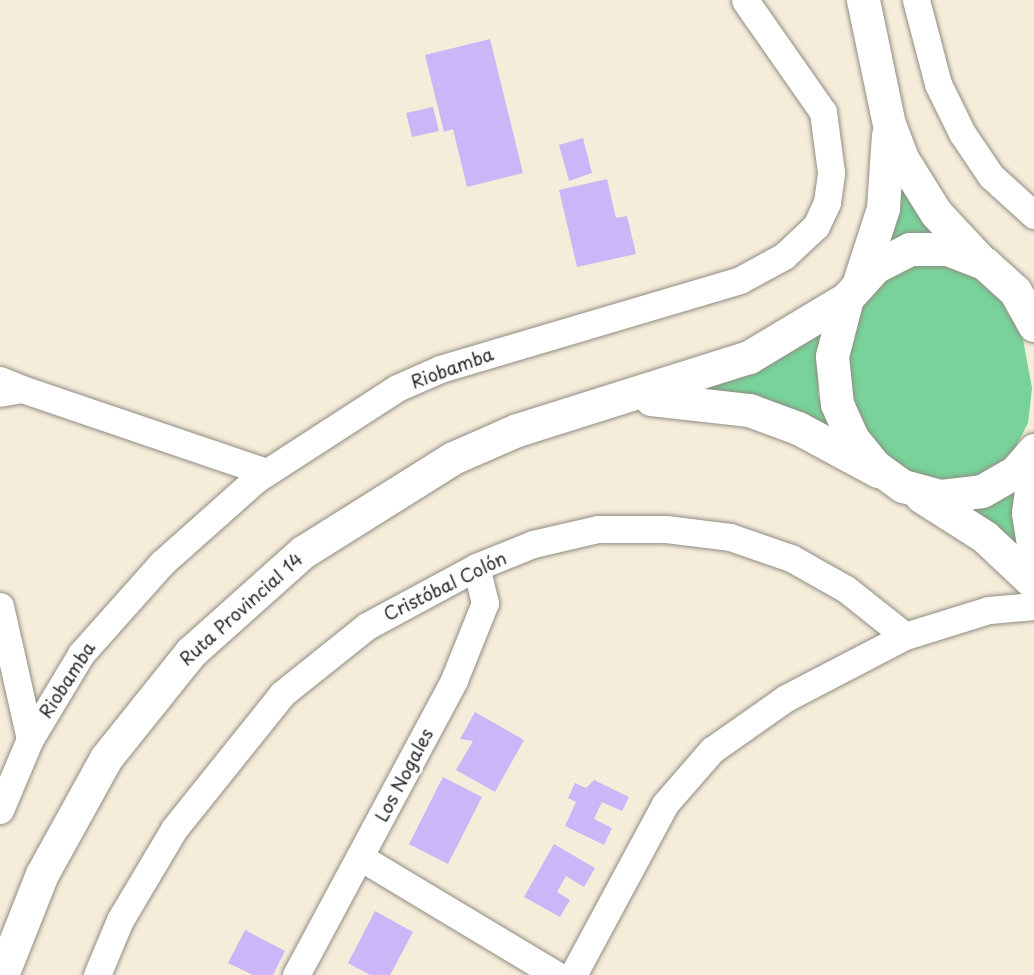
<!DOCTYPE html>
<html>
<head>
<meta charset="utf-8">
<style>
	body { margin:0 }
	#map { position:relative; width:1034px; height:975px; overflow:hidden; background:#f5ecda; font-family:"Playpen Sans",sans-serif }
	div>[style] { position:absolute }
	.green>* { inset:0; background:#78d299 }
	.building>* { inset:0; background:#cdb6f7 }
	.roads { filter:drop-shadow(0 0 2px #908c82) drop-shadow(0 0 2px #908c82) }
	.minor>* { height:27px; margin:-13.5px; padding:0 13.5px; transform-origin:13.5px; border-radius:13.5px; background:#fff }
	.secondary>* { height:33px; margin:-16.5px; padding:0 16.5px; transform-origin:16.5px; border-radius:16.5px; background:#fff }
	.trunk>* { height:33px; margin:-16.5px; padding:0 16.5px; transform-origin:16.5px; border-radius:16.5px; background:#fff }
	span { translate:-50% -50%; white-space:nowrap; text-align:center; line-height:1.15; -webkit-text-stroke:6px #fff; paint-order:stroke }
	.street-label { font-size:18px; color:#2b2b2b }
</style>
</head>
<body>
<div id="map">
	<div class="green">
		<div style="clip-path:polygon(895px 166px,938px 233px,909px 233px,886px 242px)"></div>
		<div style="clip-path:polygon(937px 263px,969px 271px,999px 294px,1021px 329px,1032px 388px,1028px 423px,1013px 452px,989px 473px,934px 483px,884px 458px,862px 427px,851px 391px,848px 351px,862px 303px,883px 281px,908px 267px)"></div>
		<div style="clip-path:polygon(821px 325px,818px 395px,833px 436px,689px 390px)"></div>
		<div style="clip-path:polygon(1021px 488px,1033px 565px,972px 513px)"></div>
	</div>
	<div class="building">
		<div style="clip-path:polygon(490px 39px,523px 173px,467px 187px,453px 129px,444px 132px,425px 55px)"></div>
		<div style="clip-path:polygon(433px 107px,439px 131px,412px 137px,406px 113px)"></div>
		<div style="clip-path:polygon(583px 138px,592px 173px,569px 181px,559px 145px)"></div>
		<div style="clip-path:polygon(607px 179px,616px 218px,627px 216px,636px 254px,577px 267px,559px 190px)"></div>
		<div style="clip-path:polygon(475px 712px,524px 740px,495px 792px,456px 770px,473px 741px,460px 739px)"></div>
		<div style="clip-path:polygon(443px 777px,482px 797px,448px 864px,409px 844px)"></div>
		<div style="clip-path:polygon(594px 780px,629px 797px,622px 811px,602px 802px,594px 819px,612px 828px,604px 845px,565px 826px,576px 802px,568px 798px,575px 783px,586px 788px)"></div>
		<div style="clip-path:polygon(554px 844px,595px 868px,584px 887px,566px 876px,557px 892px,570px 900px,560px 917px,524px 897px)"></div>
		<div style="clip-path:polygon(375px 911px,413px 932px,390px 975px,370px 975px,348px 963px)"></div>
		<div style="clip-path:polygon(245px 930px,285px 951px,273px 975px,253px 975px,228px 963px)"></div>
	</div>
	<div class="roads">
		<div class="minor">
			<div style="left:916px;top:0;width:87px;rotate:75.3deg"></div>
			<div style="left:938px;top:84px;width:55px;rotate:63.9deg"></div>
			<div style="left:962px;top:133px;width:52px;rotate:56deg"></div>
			<div style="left:991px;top:176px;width:58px;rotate:42.2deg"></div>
			<div style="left:0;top:380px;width:24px;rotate:22deg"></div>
			<div style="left:22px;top:389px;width:22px;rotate:170deg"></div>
			<div style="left:22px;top:389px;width:258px;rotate:18.8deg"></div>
			<div style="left:0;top:606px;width:136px;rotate:77.3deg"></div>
			<div style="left:0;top:810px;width:77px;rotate:-67.1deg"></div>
			<div style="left:30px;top:739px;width:99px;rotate:-59deg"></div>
			<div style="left:81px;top:654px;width:122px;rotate:-48.3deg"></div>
			<div style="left:162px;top:563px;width:125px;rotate:-41.7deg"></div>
			<div style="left:255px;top:480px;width:169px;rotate:-32.9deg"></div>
			<div style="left:397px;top:388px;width:47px;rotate:-23.8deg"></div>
			<div style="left:440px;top:369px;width:313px;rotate:-16.5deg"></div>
			<div style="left:740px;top:280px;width:50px;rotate:-28.6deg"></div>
			<div style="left:784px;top:256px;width:44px;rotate:-43.2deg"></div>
			<div style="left:816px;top:226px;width:26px;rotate:-65deg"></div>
			<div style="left:827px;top:202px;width:30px;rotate:-82deg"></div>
			<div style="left:831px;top:172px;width:61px;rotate:-97.6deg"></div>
			<div style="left:823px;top:112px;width:136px;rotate:-124.9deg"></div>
			<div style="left:360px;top:857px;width:229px;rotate:31deg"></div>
			<div style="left:97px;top:975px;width:60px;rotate:-67.3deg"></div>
			<div style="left:120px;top:920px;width:106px;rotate:-59.3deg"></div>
			<div style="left:174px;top:829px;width:173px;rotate:-51.3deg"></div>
			<div style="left:282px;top:694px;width:109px;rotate:-38.7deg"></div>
			<div style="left:367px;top:626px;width:124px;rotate:-28.4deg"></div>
			<div style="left:476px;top:567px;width:61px;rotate:-22deg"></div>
			<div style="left:533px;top:544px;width:67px;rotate:-13deg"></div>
			<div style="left:598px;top:529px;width:68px"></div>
			<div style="left:666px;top:529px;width:64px;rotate:7.1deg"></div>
			<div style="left:730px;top:537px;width:65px;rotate:19deg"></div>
			<div style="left:791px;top:558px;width:63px;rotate:29.4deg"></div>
			<div style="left:846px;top:589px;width:75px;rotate:38.5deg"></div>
			<div style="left:296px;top:975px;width:335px;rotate:-61.8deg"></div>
			<div style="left:454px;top:680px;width:83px;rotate:-68.1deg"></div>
			<div style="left:485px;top:603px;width:37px;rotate:-104deg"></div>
			<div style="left:573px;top:975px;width:194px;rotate:-61.7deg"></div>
			<div style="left:665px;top:804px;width:72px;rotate:-49deg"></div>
			<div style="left:712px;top:750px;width:90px;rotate:-35.1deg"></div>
			<div style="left:786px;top:698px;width:134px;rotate:-27.5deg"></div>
			<div style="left:905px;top:636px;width:88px;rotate:-17.2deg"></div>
			<div style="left:989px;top:610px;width:45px;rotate:-5.1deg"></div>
		</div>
		<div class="secondary">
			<div style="left:651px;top:399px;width:99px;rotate:6.4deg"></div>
			<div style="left:749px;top:410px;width:52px;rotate:20.2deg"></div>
			<div style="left:798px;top:428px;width:91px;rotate:28.3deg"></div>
			<div style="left:2px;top:975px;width:109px;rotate:-68.4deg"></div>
			<div style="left:42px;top:874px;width:132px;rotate:-61.1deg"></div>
			<div style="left:106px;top:758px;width:136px;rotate:-51.3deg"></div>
			<div style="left:191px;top:652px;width:150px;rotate:-41.8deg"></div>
			<div style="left:303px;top:552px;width:177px;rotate:-32.1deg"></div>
			<div style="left:453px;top:458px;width:70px;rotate:-23.6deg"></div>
			<div style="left:517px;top:430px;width:243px;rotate:-17.5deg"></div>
			<div style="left:749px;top:357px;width:114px;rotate:-31deg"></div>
		</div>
		<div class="trunk">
			<div style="left:863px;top:0;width:127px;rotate:78.2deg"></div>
			<div style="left:889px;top:124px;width:39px;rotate:69deg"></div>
			<div style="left:903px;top:160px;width:62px;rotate:58.1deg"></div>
			<div style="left:936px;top:213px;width:62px;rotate:47deg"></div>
			<div style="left:859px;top:282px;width:78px;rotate:-72deg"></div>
			<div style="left:883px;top:208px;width:73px;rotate:-86.1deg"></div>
			<div style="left:1034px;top:325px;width:39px;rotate:-119deg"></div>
			<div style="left:1015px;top:291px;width:42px;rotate:-137.9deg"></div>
			<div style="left:984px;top:263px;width:39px;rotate:-159deg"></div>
			<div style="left:948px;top:249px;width:38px;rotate:180deg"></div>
			<div style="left:910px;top:249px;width:38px;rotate:153deg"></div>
			<div style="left:876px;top:266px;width:43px;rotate:132.2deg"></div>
			<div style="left:847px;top:298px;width:60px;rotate:104.5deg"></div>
			<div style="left:832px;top:356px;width:48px;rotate:84.1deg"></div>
			<div style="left:837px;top:404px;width:37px;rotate:66deg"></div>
			<div style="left:852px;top:438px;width:36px;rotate:51deg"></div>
			<div style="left:875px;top:466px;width:34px;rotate:36deg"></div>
			<div style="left:903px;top:486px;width:39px;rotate:15deg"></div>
			<div style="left:941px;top:496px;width:41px;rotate:-7deg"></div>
			<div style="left:982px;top:491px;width:39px;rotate:-30deg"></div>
			<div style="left:1016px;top:471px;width:28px;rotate:-49deg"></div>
			<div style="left:1034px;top:468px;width:45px;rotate:97.6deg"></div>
			<div style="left:1028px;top:513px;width:38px;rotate:81deg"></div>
			<div style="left:921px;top:496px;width:76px;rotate:32.6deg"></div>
			<div style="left:985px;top:537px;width:67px;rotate:43.2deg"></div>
		</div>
	</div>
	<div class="street-label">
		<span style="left:452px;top:368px;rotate:-20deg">Riobamba</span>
		<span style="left:445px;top:586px;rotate:-26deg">Cristóbal Colón</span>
		<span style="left:241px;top:609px;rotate:-42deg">Ruta Provincial 14</span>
		<span style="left:67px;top:680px;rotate:-57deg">Riobamba</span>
		<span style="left:404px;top:775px;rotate:-62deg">Los Nogales</span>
	</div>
</div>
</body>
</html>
